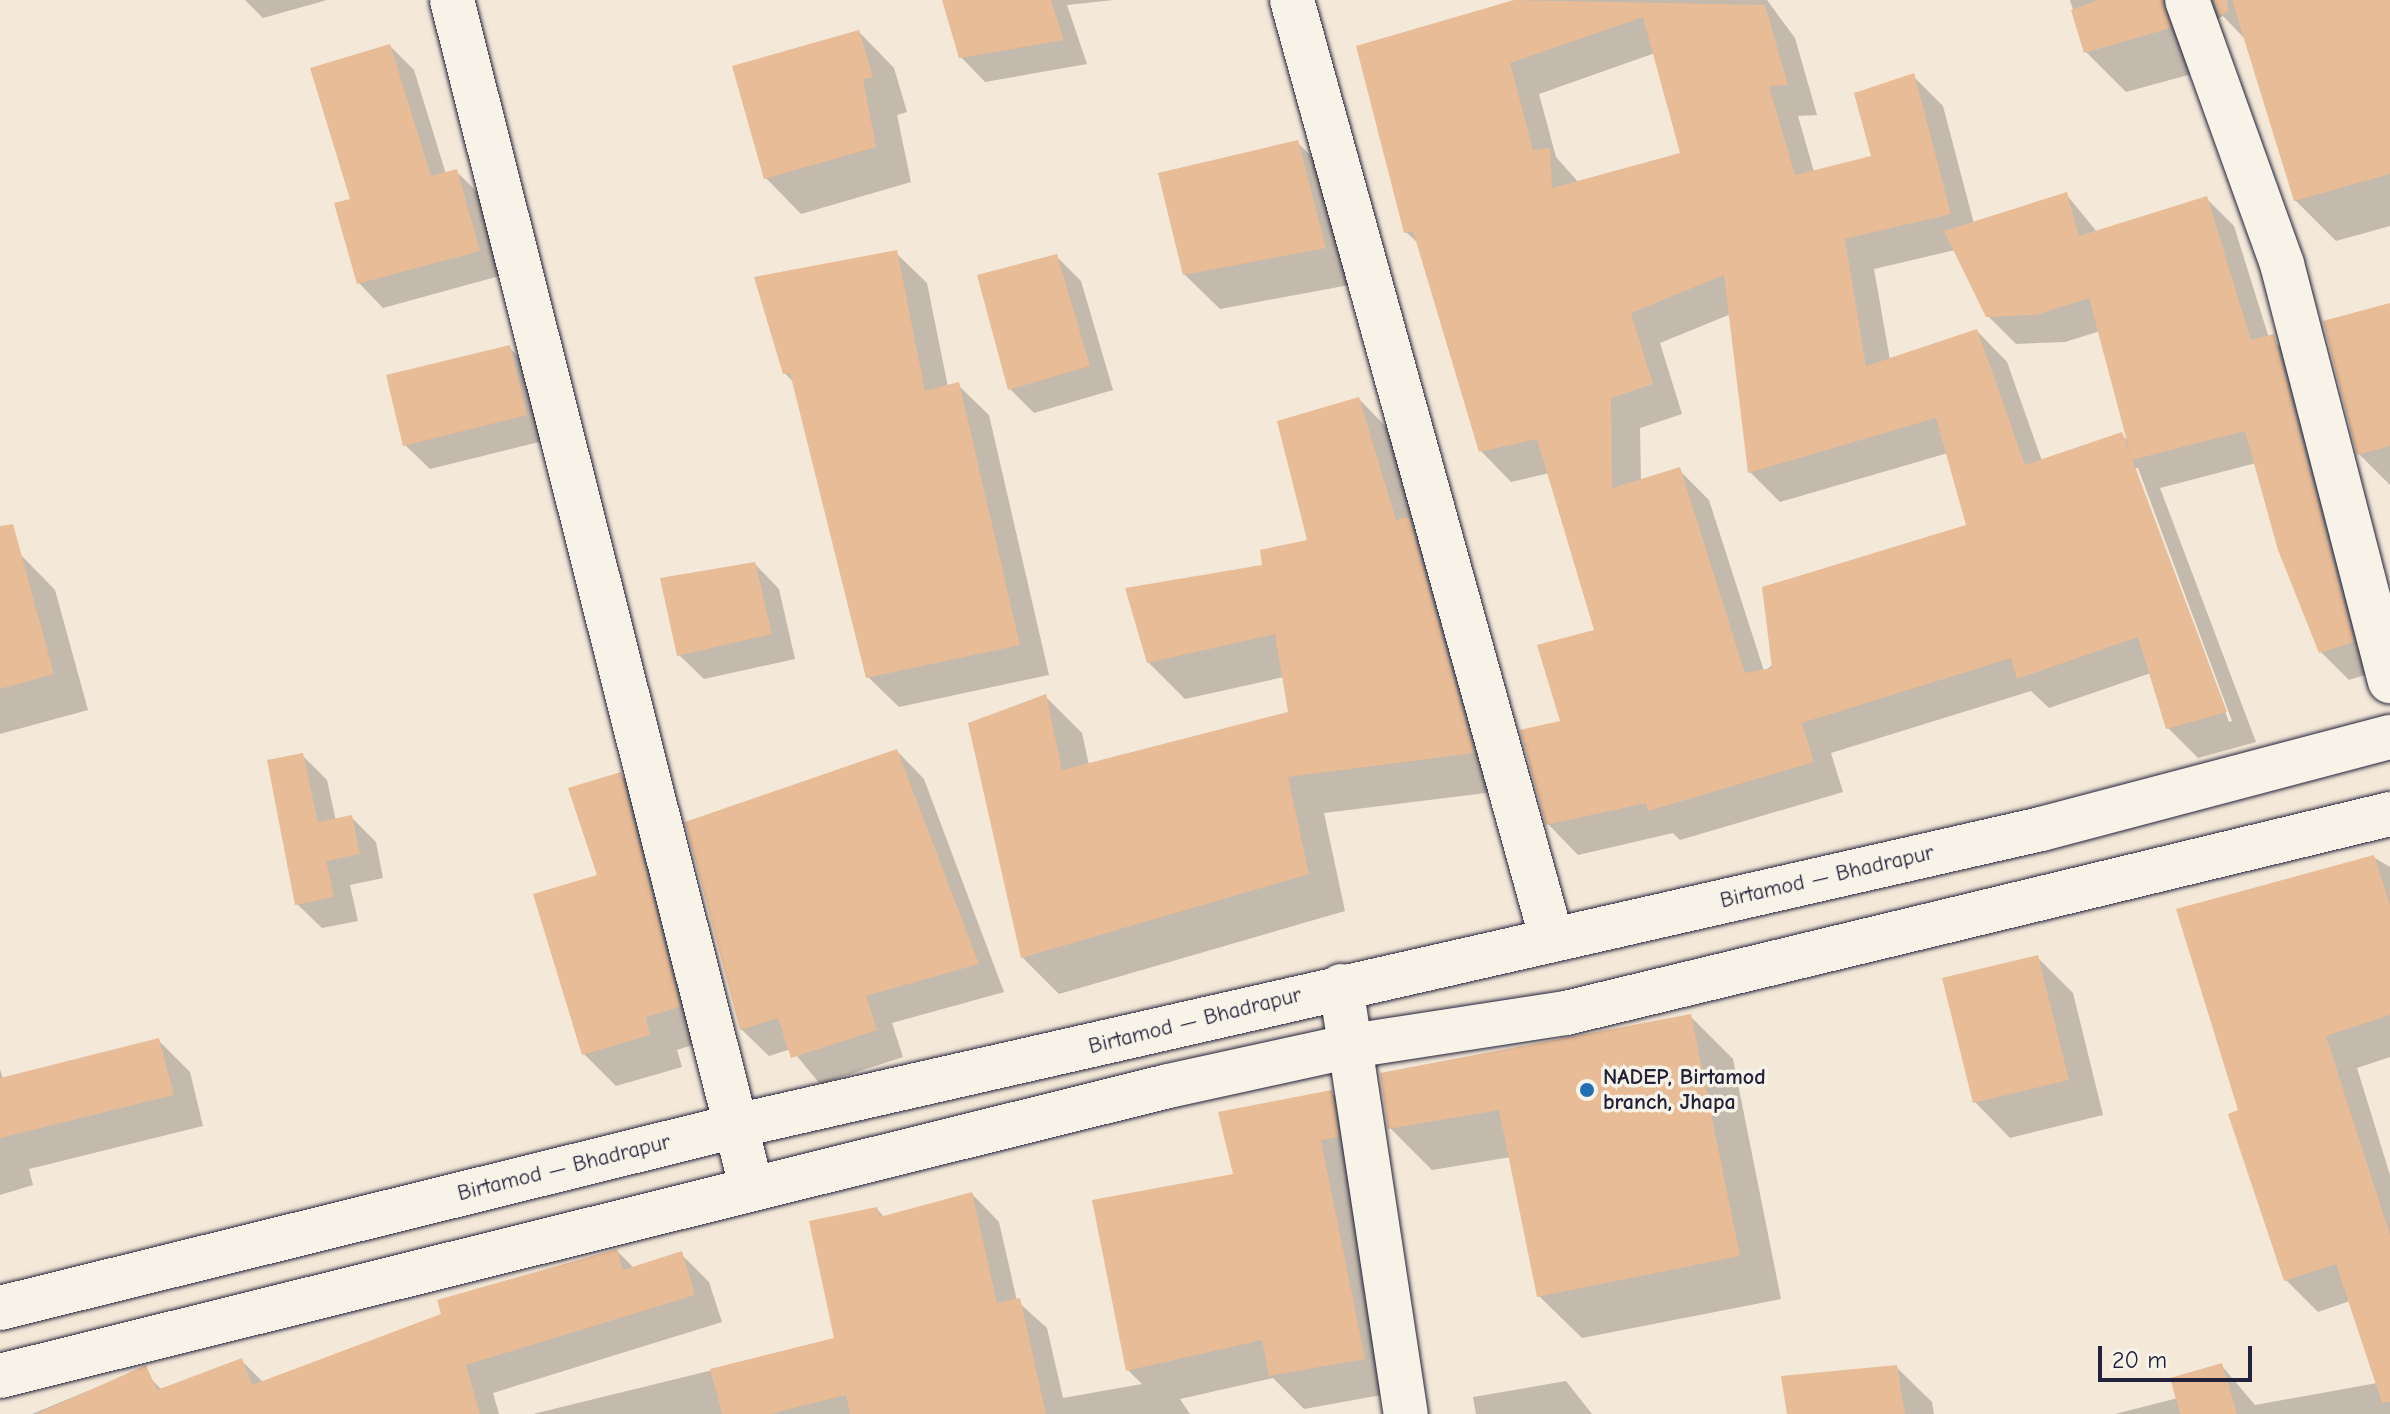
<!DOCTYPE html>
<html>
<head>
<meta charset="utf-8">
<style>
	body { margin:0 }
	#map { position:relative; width:2390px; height:1414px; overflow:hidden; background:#f4e8d8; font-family:"Comic Neue",sans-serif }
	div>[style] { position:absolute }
	.shadow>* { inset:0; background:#0003 }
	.building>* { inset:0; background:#e7bc97 }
	.roads { filter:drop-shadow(0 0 2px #22223b) drop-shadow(0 0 2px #22223b) }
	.street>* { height:44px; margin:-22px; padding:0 22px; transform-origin:22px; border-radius:22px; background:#f7f3e8 }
	.primary>* { height:44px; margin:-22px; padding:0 22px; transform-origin:22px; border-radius:22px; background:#f7f3e8 }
	.dots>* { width:22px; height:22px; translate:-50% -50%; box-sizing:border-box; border:4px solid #f7f3e8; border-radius:50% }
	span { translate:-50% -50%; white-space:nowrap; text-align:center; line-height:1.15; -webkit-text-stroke:7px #f7f3e8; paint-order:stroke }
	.street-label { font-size:22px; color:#22223b }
	.poi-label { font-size:22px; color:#22223b; font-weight:700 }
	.left { translate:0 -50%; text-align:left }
	.scale { position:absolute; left:2098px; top:1346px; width:154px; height:36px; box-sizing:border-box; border:4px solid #22223b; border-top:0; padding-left:10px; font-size:24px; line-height:28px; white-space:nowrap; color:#22223b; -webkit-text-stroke:6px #f7f3e8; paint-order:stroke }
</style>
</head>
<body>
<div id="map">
	<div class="shadow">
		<div style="clip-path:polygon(245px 0,327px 0,263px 18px)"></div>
		<div style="clip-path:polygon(944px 0,1114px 0,1067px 5px,1087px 64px,985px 82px,961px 57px)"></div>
		<div style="clip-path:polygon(evenodd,1517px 0,1767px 0,1795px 38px,1817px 115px,1798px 116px,1814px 172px,1873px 158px,1913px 76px,1943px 106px,1974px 224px,2066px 194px,2097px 232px,2206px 198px,2234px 226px,2269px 338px,2302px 364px,2381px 670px,2349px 680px,2321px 652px,2256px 463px,2160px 488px,2256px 742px,2198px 758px,2168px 728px,2151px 673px,2049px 708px,2031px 691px,1831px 753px,1843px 792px,1680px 840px,1673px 833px,1578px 855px,1548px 824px,1562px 723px,1597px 632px,1549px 473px,1511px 482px,1481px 451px,1419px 244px,1406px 232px,1517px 0,1655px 53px,1683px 155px,1579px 183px,1556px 157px,1539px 94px,1655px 53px,1517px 0,1955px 250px,1987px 315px,2016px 344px,2065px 342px,2100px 331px,2130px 443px,2122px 435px,2042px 461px,2007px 362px,1977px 331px,1890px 360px,1874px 269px,1955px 250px,1517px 0,1731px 314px,1750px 472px,1780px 502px,1948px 453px,1968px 526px,1764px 671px,1709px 500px,1679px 470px,1641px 481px,1640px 428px,1682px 414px,1660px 343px,1731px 314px,1517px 0,2133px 468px,2138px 468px,2232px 721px,2229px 722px,2133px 468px)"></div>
		<div style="clip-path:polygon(2070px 0,2390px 0,2390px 226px,2336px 241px,2295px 200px,2246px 40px,2223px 16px,2208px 25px,2210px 69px,2126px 92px,2086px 52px)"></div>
		<div style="clip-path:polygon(859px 32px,894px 68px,907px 112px,897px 115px,911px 182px,801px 214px,766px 178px)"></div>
		<div style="clip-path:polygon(390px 46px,414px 70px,446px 174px,457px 172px,481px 196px,503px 275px,383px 308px,359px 283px,352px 200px)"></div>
		<div style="clip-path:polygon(1298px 143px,1333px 178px,1360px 283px,1220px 309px,1184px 274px)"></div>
		<div style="clip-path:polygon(896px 253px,927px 283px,948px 387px,958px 385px,989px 415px,1049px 675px,899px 707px,868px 677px,794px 383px,785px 373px)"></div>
		<div style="clip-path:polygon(1057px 257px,1081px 281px,1113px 390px,1034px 413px,1010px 389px)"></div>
		<div style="clip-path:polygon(2390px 305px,2390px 485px,2359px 454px)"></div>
		<div style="clip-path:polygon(509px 347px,533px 372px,551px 439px,430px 469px,405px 445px)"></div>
		<div style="clip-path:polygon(1359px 399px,1395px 436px,1510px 790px,1324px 813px,1345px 911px,1059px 994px,1022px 957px,1045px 696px,1082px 733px,1089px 765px,1291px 713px,1284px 677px,1185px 699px,1148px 662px,1264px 566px,1309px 541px)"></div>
		<div style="clip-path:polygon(20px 554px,55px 590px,88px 710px,0 734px,0 560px)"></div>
		<div style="clip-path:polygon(755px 564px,779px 589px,795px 659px,704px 679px,679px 655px)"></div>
		<div style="clip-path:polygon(897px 751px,924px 779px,1004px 992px,892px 1023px,903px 1057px,820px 1084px,791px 1049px,769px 1056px,741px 1029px)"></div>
		<div style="clip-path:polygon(302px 755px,327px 780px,336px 821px,351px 817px,376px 842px,383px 878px,350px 885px,358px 921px,322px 928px,297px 904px)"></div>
		<div style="clip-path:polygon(620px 774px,653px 807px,711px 1039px,677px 1050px,682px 1067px,616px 1086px,584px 1054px,600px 876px)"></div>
		<div style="clip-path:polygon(2373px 857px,2390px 867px,2390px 1057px,2357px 1068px,2390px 1175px,2390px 1414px,2115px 1414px,2178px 1398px,2221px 1365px,2255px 1405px,2377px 1383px,2350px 1301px,2318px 1312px,2286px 1280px,2240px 1111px)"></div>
		<div style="clip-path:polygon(2037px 957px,2073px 993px,2103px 1115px,2010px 1138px,1975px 1102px)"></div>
		<div style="clip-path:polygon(1690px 1016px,1733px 1059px,1781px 1299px,1582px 1338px,1539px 1296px,1511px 1157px,1432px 1170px,1390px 1128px)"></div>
		<div style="clip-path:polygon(159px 1041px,190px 1072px,203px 1126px,29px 1169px,33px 1185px,0 1195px,0 1069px,3px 1079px)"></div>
		<div style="clip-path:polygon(1331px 1092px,1364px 1126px,1398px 1392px,1304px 1409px,1273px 1378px,1180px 1399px,1190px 1414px,533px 1414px,836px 1340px,877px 1209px,885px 1218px,972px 1194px,999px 1222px,1017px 1301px,1047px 1328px,1063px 1398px,1142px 1384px,1128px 1370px,1235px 1176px)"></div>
		<div style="clip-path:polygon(617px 1251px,634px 1268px,681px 1254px,709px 1282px,722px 1322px,493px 1393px,499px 1414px,32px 1414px,141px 1369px,162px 1390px,241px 1360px,264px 1383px)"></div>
		<div style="clip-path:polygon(1896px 1367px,1932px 1402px,1934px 1414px,1789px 1414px)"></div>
		<div style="clip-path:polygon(1566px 1381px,1592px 1414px,1476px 1414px,1473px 1397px)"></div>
	</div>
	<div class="building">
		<div style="clip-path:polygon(942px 0,1051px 0,1064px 40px,959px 58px)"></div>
		<div style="clip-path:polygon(evenodd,1514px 0,1765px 5px,1788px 85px,1769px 86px,1795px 175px,1871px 156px,1854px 93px,1914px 73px,1951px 214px,1845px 239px,1866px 366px,1977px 329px,2025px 465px,2122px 432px,2227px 712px,2166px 729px,2138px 637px,2017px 679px,2011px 658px,1802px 723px,1814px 762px,1648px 811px,1646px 803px,1546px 825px,1520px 730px,1560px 721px,1537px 645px,1594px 630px,1537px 439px,1479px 452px,1413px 231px,1404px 233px,1356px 46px,1514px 0,1643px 17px,1680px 153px,1552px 188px,1550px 148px,1533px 150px,1510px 63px,1643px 17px,1514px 0,1724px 275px,1748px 473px,1936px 418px,1966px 525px,1762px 587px,1772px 668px,1745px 673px,1680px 467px,1612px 488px,1611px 398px,1653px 384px,1631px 313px,1724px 275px)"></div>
		<div style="clip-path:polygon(2098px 0,2163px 0,2171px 28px,2084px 53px,2071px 10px)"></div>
		<div style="clip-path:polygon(2214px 0,2227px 0,2228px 12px,2219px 15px)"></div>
		<div style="clip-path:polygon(2232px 0,2390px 0,2390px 174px,2294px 201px)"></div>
		<div style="clip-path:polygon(859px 30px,873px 77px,863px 79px,876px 147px,764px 179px,732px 66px)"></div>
		<div style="clip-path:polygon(390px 44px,431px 176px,457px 169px,480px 251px,357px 284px,334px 203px,350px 199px,310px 68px)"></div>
		<div style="clip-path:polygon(1298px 140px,1326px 248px,1183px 275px,1158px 173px)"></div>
		<div style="clip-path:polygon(2067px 192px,2079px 236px,2207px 196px,2251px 340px,2274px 334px,2354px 642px,2319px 653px,2278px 550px,2245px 431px,2132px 460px,2089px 298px,2036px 315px,1986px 317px,1944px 231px)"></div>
		<div style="clip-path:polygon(897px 250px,925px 391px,959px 382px,1020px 645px,866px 678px,790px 373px,783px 374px,754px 277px)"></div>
		<div style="clip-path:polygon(1057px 254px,1090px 366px,1008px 390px,977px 275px)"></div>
		<div style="clip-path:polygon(2390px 303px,2390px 446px,2357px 455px,2323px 321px)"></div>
		<div style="clip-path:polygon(510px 345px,527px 415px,403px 446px,386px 375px)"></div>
		<div style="clip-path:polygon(1359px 397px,1396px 520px,1409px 517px,1474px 753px,1288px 777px,1309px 874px,1021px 958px,968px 723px,1046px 694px,1062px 770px,1288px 712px,1275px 634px,1147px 663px,1125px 588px,1262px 565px,1260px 550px,1307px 540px,1277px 421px)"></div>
		<div style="clip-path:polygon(13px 524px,54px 674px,0 689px,0 526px)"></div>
		<div style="clip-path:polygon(755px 562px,772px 634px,677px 656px,660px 578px)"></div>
		<div style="clip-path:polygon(897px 749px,979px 964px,866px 996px,877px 1030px,791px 1058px,778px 1018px,740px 1030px,685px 822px)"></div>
		<div style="clip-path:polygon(303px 753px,318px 822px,352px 815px,360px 854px,326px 861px,334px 897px,295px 905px,267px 760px)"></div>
		<div style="clip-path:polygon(621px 772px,680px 1007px,646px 1017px,650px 1035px,582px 1055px,533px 894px,597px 875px,568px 788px)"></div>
		<div style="clip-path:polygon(2374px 855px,2390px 905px,2390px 1015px,2326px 1036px,2390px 1235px,2390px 1402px,2382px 1403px,2336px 1264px,2284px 1281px,2228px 1114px,2238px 1110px,2176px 909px)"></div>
		<div style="clip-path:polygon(2038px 955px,2069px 1080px,1973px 1103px,1942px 978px)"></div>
		<div style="clip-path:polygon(1691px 1014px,1740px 1256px,1537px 1297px,1499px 1110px,1388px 1129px,1380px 1073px)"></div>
		<div style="clip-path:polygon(159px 1038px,174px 1095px,0 1138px,0 1078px)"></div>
		<div style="clip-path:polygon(1332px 1090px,1339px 1137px,1321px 1140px,1365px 1359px,1269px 1376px,1262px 1340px,1126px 1371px,1092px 1200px,1233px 1174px,1218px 1112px)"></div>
		<div style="clip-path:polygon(972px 1192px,997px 1303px,1020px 1298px,1046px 1414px,850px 1414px,846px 1395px,770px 1414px,722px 1414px,710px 1369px,834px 1338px,809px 1221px,877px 1207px,880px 1217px)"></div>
		<div style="clip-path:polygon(617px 1249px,623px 1270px,682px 1251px,695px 1295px,466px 1365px,480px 1414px,37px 1414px,146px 1365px,157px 1390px,242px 1358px,252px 1385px,441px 1314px,437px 1300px)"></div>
		<div style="clip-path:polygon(2222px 1363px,2237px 1414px,2180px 1414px,2170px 1378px)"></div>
		<div style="clip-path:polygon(1897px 1365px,1905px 1414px,1787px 1414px,1781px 1376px)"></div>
	</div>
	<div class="roads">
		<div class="street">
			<div style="left:452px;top:0;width:1223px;rotate:75.85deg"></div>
			<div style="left:1292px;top:0;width:975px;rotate:74.54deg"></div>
			<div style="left:2187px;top:0;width:281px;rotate:70.2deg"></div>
			<div style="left:2282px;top:264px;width:431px;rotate:75.5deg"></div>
			<div style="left:1341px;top:986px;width:433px;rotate:81.4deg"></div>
		</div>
		<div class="primary">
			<div style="left:0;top:1308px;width:758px;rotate:-13.89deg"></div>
			<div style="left:736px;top:1126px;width:1338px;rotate:-12.82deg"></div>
			<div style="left:2041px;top:829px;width:361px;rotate:-14.8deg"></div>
			<div style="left:0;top:1376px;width:1203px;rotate:-13.94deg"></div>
			<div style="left:1168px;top:1086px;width:188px;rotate:-12.3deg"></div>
			<div style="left:1352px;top:1046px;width:217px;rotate:-8.8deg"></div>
			<div style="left:1566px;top:1013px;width:848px;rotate:-13.58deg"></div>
		</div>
	</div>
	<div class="dots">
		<div style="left:1587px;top:1090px;background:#1f6fb2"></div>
	</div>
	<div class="street-label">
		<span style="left:1827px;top:877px;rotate:-13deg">Birtamod — Bhadrapur</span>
		<span style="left:1195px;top:1021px;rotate:-14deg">Birtamod — Bhadrapur</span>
		<span style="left:564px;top:1168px;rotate:-14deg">Birtamod — Bhadrapur</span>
	</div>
	<div class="poi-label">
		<span class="left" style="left:1603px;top:1090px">NADEP, Birtamod<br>branch, Jhapa</span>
	</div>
	<div class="scale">20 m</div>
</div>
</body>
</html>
